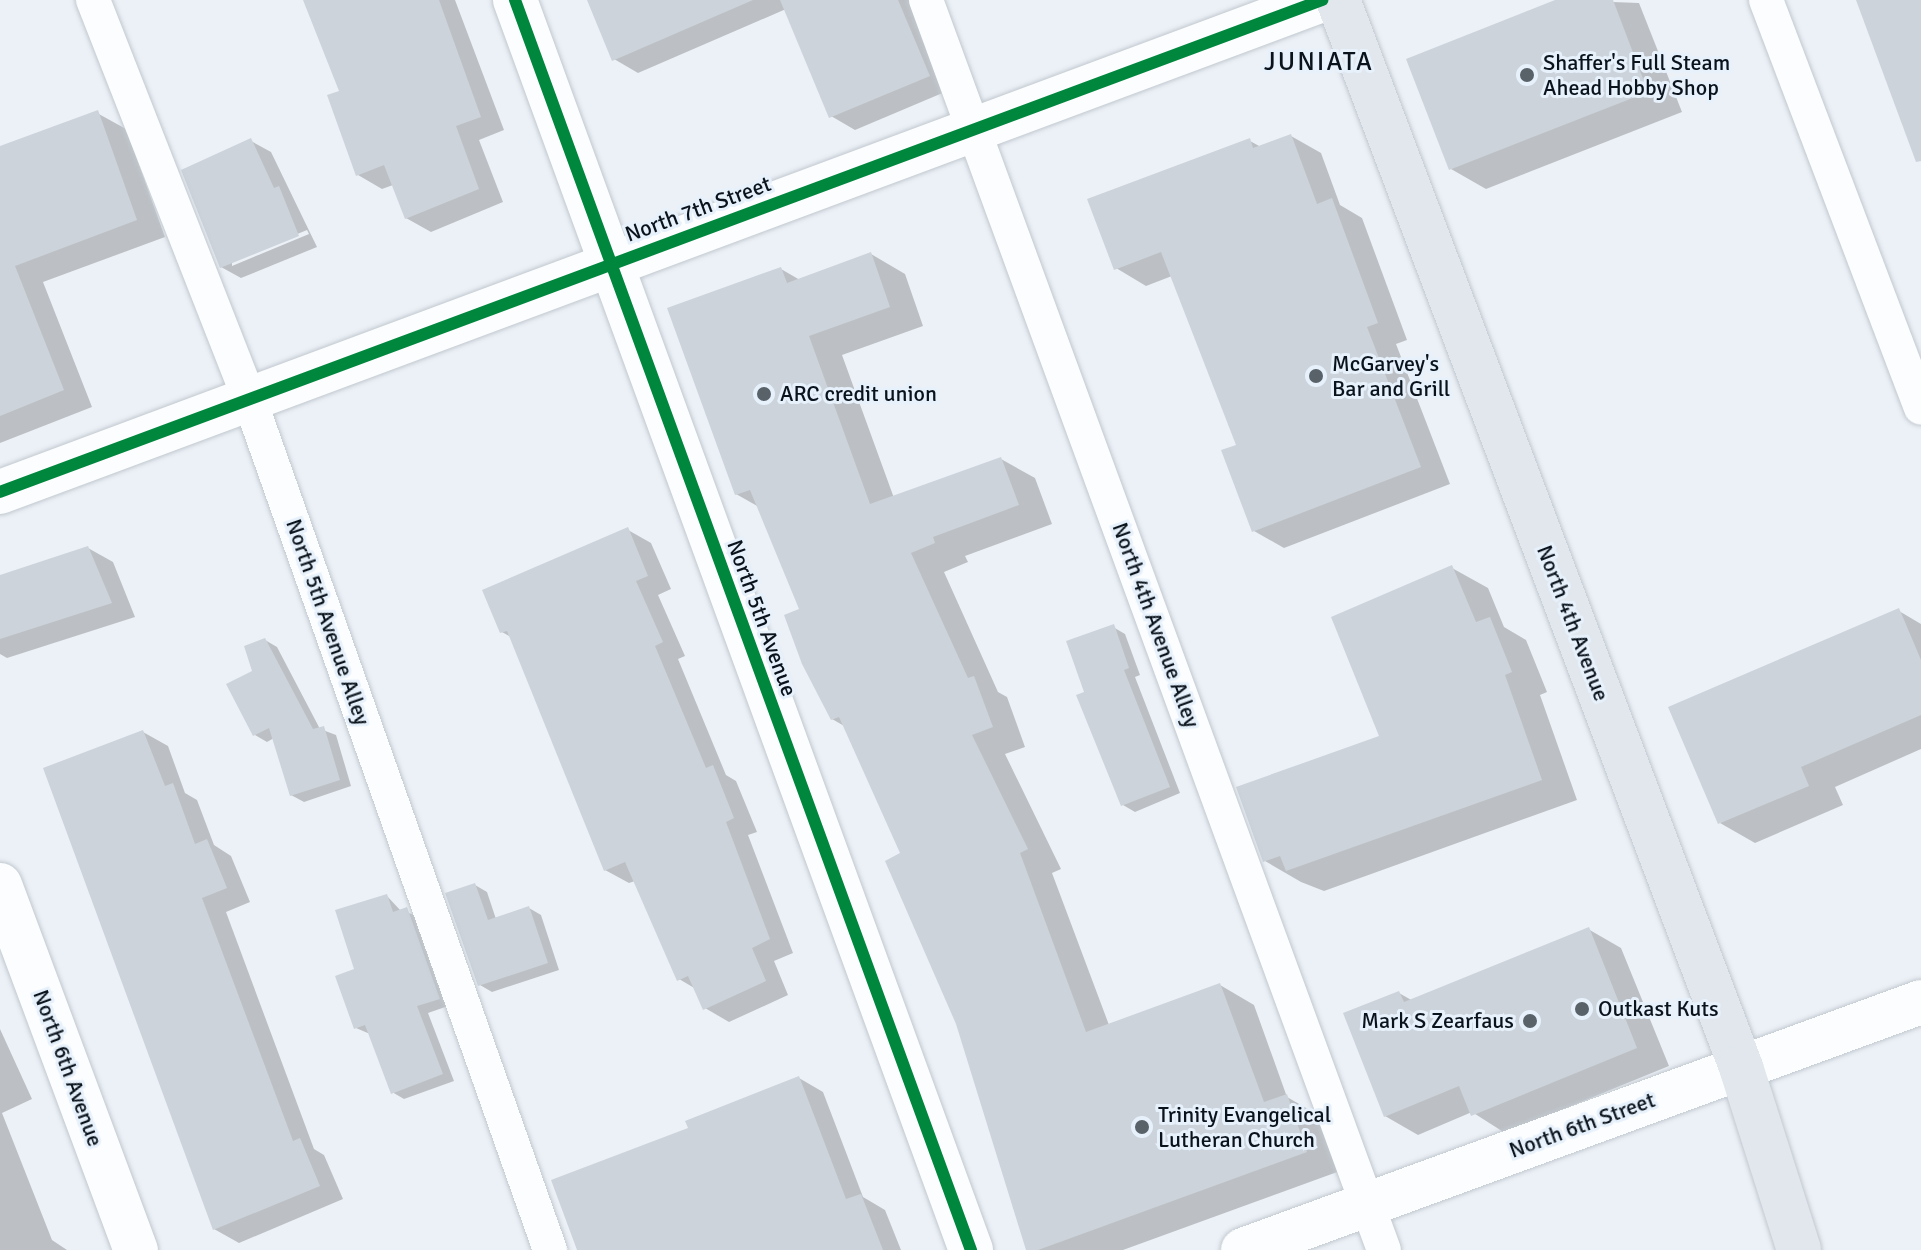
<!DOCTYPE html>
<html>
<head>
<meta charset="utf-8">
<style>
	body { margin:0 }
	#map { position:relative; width:1921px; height:1250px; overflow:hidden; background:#ecf1f7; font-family:Signika,sans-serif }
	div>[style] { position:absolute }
	.shadow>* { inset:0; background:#0003 }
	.building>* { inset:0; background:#ccd3da }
	.roads { filter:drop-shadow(0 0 2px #c1c8cf) drop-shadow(0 0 2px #c1c8cf) }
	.lane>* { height:34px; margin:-17px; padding:0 17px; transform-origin:17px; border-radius:17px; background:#fcfdfe }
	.street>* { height:44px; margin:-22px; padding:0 22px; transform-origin:22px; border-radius:22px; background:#fcfdfe }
	.primary>* { height:44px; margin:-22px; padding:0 22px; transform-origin:22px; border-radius:22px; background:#e1e7ed }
	.cycleway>* { height:12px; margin:-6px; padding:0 6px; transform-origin:6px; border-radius:6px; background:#00873e }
	.dots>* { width:22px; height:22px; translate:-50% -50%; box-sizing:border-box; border:4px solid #e7f1fc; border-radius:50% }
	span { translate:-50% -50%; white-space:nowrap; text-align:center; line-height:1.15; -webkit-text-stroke:6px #e7f1fc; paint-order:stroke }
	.poi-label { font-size:22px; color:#0a131c }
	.left { translate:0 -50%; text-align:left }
	.right { translate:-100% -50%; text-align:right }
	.street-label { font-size:22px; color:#0a131c }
	.quarter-label { font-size:26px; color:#0a131c; letter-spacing:2px }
</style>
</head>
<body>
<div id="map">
	<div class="shadow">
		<div style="clip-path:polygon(305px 0,455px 0,504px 130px,479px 140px,503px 202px,431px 232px,406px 218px,393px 185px,382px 189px,358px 175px,341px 92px)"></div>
		<div style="clip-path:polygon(600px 0,915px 0,952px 89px,855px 130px,831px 116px,786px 9px,638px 73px,614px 59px)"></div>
		<div style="clip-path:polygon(1560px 0,1639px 3px,1682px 112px,1486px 189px,1451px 169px)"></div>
		<div style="clip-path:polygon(97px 113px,126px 129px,165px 237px,43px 282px,92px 407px,0 443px,0 148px)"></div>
		<div style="clip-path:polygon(1291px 136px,1321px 153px,1340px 205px,1362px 218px,1407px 340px,1396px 344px,1450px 484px,1284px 548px,1254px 531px,1238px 446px,1172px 276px,1146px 286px,1116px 268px,1250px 141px,1261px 147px)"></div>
		<div style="clip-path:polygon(evenodd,251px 141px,271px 152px,317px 247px,241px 278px,221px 267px,251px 141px,307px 230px,309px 234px,232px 266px,232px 261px,307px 230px)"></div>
		<div style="clip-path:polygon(871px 254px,905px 274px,923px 326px,842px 355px,894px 498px,1001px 459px,1035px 478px,1052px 524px,965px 556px,968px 562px,944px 572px,998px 692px,1007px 697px,1025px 747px,1005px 754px,1061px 869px,1052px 873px,1109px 1025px,1220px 985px,1254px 1005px,1287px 1097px,1320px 1116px,1340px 1171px,1123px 1250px,1029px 1250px,903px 854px,846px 727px,832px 719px,802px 610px,759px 507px,736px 494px,781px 269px,800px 280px)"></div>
		<div style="clip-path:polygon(628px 530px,651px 543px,671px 589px,658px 595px,685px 656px,678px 659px,726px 775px,736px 781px,757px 832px,748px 835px,793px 953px,774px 961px,788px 995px,729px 1022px,705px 1008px,696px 989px,679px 979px,635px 881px,629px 883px,605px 870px,511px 637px,502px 632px)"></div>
		<div style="clip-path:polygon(88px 548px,113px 562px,135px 617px,7px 658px,0 654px,0 577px)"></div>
		<div style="clip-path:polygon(1452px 568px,1488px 588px,1504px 627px,1526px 640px,1547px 692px,1540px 695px,1577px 800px,1324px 891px,1301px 882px,1265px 861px,1381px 737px)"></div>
		<div style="clip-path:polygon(1899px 611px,1921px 624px,1921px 749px,1835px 787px,1843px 805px,1755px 843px,1720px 823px)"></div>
		<div style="clip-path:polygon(1113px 627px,1125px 634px,1140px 675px,1135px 677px,1180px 793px,1135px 812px,1123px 805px)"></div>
		<div style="clip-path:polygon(265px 640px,277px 647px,320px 729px,336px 735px,351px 786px,304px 802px,291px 795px,274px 738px,267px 742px,255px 735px,254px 672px)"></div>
		<div style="clip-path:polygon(143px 732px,168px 746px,185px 793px,197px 800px,214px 845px,231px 856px,250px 902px,226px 912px,314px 1149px,324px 1155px,343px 1199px,239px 1243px,214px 1229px)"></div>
		<div style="clip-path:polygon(475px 885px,487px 892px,496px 919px,529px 908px,541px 915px,559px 970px,492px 992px,480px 985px)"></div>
		<div style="clip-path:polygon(387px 896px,401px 911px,419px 916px,451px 1005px,428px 1013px,454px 1081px,404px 1099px,392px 1092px,370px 1034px,356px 1028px,356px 971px)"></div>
		<div style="clip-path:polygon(1588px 929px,1621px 948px,1669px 1066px,1505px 1133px,1472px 1112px,1418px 1135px,1385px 1116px,1399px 993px,1413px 1001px)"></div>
		<div style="clip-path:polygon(0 1029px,32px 1099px,2px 1113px,52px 1240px,67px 1250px,0 1250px)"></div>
		<div style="clip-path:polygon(799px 1078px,823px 1092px,863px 1197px,885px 1210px,901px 1250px,579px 1250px,691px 1129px)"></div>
	</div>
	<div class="building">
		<div style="clip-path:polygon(303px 0,439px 0,481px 117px,456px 126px,479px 189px,405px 219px,384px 165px,356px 176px,327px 95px,339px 91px)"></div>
		<div style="clip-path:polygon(587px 0,753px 0,612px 61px)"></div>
		<div style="clip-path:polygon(780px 0,898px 0,930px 76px,829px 118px)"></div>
		<div style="clip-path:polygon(1555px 0,1613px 0,1648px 92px,1449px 170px,1406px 59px)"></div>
		<div style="clip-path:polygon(1856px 0,1921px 0,1921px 161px,1916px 162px)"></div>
		<div style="clip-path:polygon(98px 110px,137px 220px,15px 266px,64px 390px,0 416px,0 146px)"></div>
		<div style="clip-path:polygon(1291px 134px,1317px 204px,1332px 198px,1378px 323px,1367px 327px,1421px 467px,1252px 532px,1221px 450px,1236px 445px,1161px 252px,1114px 270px,1087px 199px,1250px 138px,1253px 148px)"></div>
		<div style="clip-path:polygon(251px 138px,274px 188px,279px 186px,299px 236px,220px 268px,181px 170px)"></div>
		<div style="clip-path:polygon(871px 252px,890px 307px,809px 336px,870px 504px,1001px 457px,1019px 505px,933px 537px,935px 543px,911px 553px,968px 678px,974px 676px,993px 727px,972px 735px,1028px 849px,1020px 853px,1086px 1032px,1220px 983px,1264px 1102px,1287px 1094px,1307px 1152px,1038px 1250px,1026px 1250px,956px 1024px,885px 861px,900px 853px,839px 717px,831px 720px,802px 664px,784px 615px,799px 609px,750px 490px,735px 495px,667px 308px,781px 267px,787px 283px)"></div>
		<div style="clip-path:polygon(628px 527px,648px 576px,636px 581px,663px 642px,655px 646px,706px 768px,713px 765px,734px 818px,726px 822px,770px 939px,752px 948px,766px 981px,703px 1010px,688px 976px,677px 981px,625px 862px,604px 871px,507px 631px,500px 633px,482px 590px)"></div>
		<div style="clip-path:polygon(88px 546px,112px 603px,0 639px,0 575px)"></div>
		<div style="clip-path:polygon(1452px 565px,1476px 622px,1490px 617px,1512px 672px,1505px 675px,1542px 780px,1286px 871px,1280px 856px,1263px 862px,1236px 787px,1379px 736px,1331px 617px)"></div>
		<div style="clip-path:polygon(1899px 608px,1921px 660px,1921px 715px,1801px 767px,1809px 786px,1718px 824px,1668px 707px)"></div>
		<div style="clip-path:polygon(1114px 624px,1129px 668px,1124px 670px,1170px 787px,1121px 806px,1076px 695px,1084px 692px,1066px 641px)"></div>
		<div style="clip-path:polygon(265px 638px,313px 729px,324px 726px,340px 780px,290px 796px,269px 728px,253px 736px,226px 684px,252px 671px,244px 646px)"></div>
		<div style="clip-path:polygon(143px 730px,165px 786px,173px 783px,195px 844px,207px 839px,227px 888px,202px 898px,293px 1141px,300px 1138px,320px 1186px,213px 1230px,43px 768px)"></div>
		<div style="clip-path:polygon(475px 883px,488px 920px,529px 906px,548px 963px,478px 986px,445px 893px)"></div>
		<div style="clip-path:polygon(387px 894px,393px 912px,407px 907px,440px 999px,417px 1006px,443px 1074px,391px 1094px,365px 1025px,354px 1029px,335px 976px,354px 969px,335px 910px)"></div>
		<div style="clip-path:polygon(1589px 927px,1637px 1048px,1471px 1116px,1459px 1086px,1384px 1117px,1343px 1013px,1399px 991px,1404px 1002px)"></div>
		<div style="clip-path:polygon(799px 1076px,846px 1199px,861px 1194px,883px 1250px,577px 1250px,551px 1180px,688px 1128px,685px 1121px)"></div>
	</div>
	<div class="roads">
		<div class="lane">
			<div style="left:93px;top:0;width:427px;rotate:68.6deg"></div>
			<div style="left:249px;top:398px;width:904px;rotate:70.54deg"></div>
			<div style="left:926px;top:0;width:1331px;rotate:69.88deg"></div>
			<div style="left:1766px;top:0;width:436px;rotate:69.2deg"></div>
		</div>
		<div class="street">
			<div style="left:515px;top:0;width:1331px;rotate:69.96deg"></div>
			<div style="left:0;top:492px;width:1411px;rotate:-20.41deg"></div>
			<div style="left:0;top:885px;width:390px;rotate:69.6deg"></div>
			<div style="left:1243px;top:1250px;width:722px;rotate:-20.09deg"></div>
		</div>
		<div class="primary">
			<div style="left:1338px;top:0;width:1141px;rotate:69.31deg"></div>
			<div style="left:1741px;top:1067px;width:192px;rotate:72.4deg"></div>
		</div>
	</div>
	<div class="cycleway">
		<div style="left:515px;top:0;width:1331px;rotate:69.96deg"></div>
		<div style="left:0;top:492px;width:1411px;rotate:-20.41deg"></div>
	</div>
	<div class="dots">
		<div style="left:1527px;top:75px;background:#596169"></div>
		<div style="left:1316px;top:376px;background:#596169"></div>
		<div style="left:764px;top:394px;background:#596169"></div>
		<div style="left:1582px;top:1009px;background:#596169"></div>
		<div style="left:1530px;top:1021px;background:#596169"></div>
		<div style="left:1142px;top:1127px;background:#596169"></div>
	</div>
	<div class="poi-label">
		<span class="left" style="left:1543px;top:75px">Shaffer's Full Steam<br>Ahead Hobby Shop</span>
		<span class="left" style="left:1332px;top:376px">McGarvey's<br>Bar and Grill</span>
		<span class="left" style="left:780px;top:394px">ARC credit union</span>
		<span class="left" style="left:1598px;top:1009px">Outkast Kuts</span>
		<span class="right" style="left:1514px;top:1021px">Mark S Zearfaus</span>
		<span class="left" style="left:1158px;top:1127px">Trinity Evangelical<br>Lutheran Church</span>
	</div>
	<div class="street-label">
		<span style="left:698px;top:209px;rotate:-20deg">North 7th Street</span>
		<span style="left:762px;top:618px;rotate:70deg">North 5th Avenue</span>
		<span style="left:328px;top:622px;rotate:71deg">North 5th Avenue Alley</span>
		<span style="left:1573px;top:623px;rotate:69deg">North 4th Avenue</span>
		<span style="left:1156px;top:625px;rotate:70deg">North 4th Avenue Alley</span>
		<span style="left:68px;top:1068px;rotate:70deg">North 6th Avenue</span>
		<span style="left:1582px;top:1125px;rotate:-20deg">North 6th Street</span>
	</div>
	<div class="quarter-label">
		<span style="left:1319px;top:63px">JUNIATA</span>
	</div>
</div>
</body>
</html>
